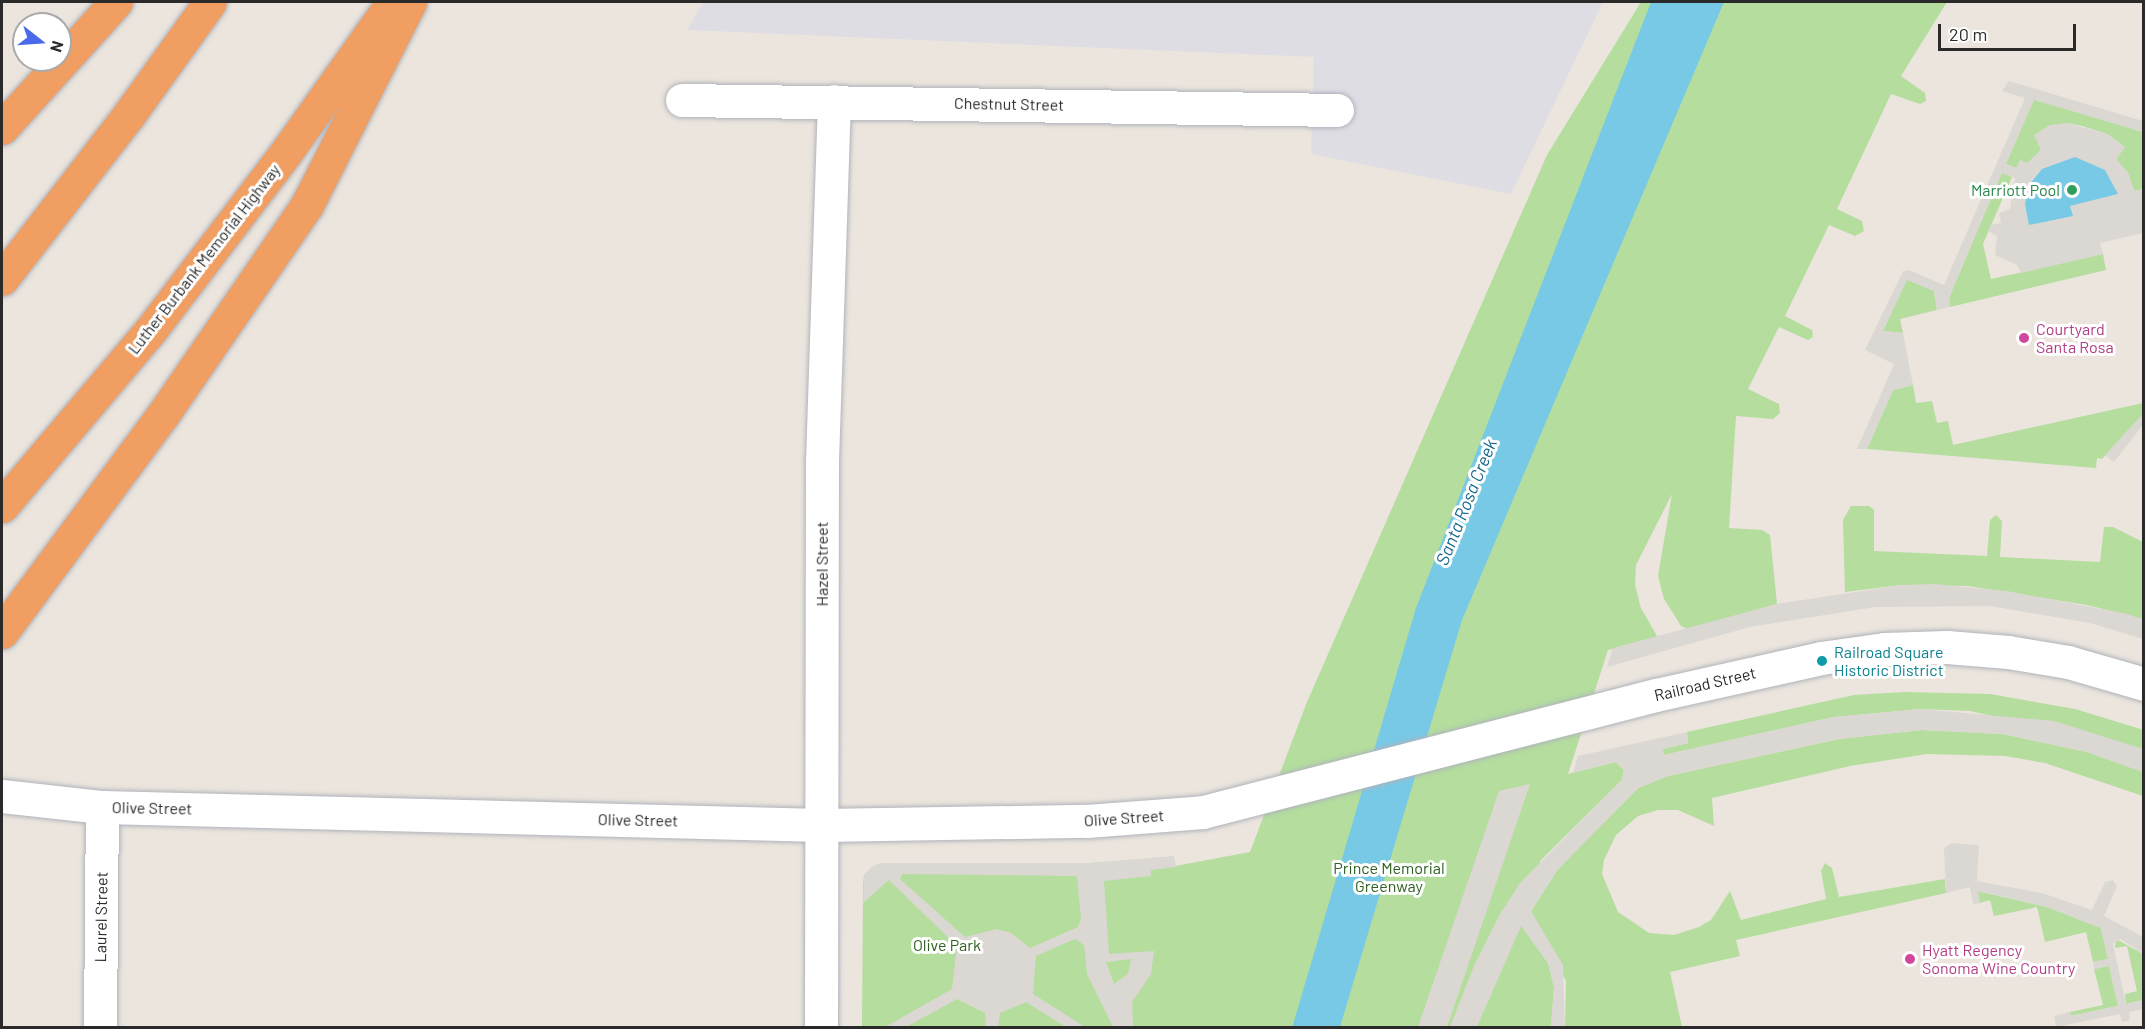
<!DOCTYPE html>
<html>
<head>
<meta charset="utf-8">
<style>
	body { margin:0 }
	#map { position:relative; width:2145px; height:1029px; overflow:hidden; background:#ebe5dd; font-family:Barlow,sans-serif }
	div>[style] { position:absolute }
	.industrial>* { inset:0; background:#dfdde4 }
	.green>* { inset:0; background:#b4dd9e }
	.plaza>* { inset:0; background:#dbd8d3 }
	.water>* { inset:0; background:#78c9e5 }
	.roads { filter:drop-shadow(0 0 2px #b0b3bc) drop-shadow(0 0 2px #b0b3bc) }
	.minor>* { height:33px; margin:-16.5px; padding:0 16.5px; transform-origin:16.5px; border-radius:16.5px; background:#fff }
	.highway>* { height:33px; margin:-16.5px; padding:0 16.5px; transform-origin:16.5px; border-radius:16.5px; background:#f19e62 }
	.dots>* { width:16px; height:16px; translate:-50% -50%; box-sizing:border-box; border:3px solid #fff; border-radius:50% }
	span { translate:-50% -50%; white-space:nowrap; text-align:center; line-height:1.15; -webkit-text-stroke:6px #fff; paint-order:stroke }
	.street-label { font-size:16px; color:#2a2a2a }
	.leisure-label { font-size:16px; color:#27864d }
	.right { translate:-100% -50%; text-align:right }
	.hotel-label { font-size:16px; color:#b23c85 }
	.left { translate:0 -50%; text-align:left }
	.culture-label { font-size:16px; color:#0d838f }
	.park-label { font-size:16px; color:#2e6120 }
	.water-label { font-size:18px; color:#186890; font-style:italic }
	.frame { position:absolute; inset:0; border:3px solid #2a2a2a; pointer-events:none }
	.north { position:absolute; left:12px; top:12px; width:60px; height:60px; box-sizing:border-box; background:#fff; border:2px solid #aaa; border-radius:50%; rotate:107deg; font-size:16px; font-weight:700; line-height:24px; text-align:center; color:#2a2a2a }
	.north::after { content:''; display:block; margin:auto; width:21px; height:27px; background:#4a69eb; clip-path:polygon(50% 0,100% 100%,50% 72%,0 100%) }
	.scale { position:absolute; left:1938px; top:24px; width:138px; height:27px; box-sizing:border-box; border:3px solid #2a2a2a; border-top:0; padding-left:8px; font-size:18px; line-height:21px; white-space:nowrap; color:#2a2a2a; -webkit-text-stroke:4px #fff; paint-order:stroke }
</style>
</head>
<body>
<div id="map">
	<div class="industrial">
		<div style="clip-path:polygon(703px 2px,1603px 2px,1511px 194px,1311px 154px,1314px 57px,687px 30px)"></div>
	</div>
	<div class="green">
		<div style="clip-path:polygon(1641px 2px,1947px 2px,1901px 76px,1925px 93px,1926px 101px,1920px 104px,1891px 94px,1837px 209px,1862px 221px,1864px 231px,1855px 236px,1829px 225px,1785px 316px,1812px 330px,1813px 337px,1808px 340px,1779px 327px,1748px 389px,1779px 404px,1780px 413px,1773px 419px,1736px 416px,1729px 528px,1762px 530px,1770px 535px,1777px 604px,1688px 629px,1681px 626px,1664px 599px,1658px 576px,1672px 494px,1636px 565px,1635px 585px,1641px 608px,1658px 638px,1608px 650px,1568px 774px,1616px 762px,1624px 770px,1622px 780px,1541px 860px,1521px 925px,1548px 963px,1554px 987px,1551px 1027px,862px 1028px,863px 886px,864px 875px,872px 867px,881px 863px,1089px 863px,1168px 858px,1170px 867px,1250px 852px,1307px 702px,1547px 155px)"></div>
		<div style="clip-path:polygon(2034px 99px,2143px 132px,2143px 189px,2134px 191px,2128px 173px,2116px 159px,2125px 147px,2107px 134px,2082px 126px,2067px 123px,2027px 164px,2016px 168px,2006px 164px)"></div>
		<div style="clip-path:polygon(2002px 172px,2012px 177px,1983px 244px,1991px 279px,2103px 254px,2106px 270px,1950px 307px,1949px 298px)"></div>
		<div style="clip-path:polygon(1907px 279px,1934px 291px,1937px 310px,1900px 319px,1903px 333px,1883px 331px)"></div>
		<div style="clip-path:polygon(1913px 385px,1916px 403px,1932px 401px,1937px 423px,1948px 421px,1953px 445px,2143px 403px,2143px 414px,2102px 459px,2097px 458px,2096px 468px,1867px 449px,1893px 390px)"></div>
		<div style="clip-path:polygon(1851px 506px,1869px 506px,1874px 510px,1874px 551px,1987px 556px,1990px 520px,1996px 515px,2002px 521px,2000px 557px,2100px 562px,2104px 527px,2113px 527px,2143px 542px,2143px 619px,2087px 605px,1968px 586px,1901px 585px,1845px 592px,1843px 520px)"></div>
		<div style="clip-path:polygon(1904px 692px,1990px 694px,2075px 709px,2144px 730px,2143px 749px,1970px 711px,1921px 709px,1834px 717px,1664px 755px,1662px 749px,1688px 743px,1687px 732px,1854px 695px)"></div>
		<div style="clip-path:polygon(1921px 730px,2003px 734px,2087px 752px,2143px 772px,2143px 796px,2045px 763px,2005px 756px,1927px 754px,1850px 766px,1712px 798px,1714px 826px,1678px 810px,1658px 810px,1638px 816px,1616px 835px,1604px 860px,1602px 874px,1618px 912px,1649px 933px,1674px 935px,1699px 927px,1711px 920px,1730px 891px,1741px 920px,1826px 899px,1821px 871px,1825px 863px,1832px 868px,1839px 897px,1945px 879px,1946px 893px,1736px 940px,1740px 956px,1670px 972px,1682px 1027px,1565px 1027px,1566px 981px,1531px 911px,1558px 869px,1638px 788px,1668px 776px,1839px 739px)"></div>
		<div style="clip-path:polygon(1977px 891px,2047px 907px,2101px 928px,2108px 959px,2093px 962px,2086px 932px,2045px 942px,2037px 907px,1994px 916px,1990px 900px,1980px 903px)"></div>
		<div style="clip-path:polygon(2116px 939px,2143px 954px,2143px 1000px,2126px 1004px,2125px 994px,2137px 991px,2127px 946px,2115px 948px)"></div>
		<div style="clip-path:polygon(2109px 966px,2118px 1006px,2071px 1016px,2070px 1012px,2103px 1005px,2094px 969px)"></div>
	</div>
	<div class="plaza">
		<div style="clip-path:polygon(evenodd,2009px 81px,2143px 121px,2143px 132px,2034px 100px,2006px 164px,2016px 168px,2020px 160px,2027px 163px,2041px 150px,2034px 135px,2050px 125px,2067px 123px,2107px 134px,2125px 147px,2116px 159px,2128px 173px,2134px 191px,2143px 189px,2143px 233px,2100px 243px,2103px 254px,2021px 273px,2017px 265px,1995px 255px,1997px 236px,1988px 231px,1991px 225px,2001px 223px,1999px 213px,2010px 209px,2015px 178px,2002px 173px,1949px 298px,1950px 307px,1937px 310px,1934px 291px,1907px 280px,1883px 331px,1903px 333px,1913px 385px,1893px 390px,1867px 449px,1857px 449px,1894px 364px,1865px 350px,1903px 271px,1909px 270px,1944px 285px,2025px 98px,2002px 91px,2009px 81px,2042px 169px,2118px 194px,2070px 206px,2072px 216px,2029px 185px,2042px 169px)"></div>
		<div style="clip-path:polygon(2143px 414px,2143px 425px,2114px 462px,2105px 455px)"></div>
		<div style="clip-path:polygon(1934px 584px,2007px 591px,2128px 614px,2143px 620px,2143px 639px,2090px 623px,1990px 606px,1876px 607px,1750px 627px,1607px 667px,1613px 648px,1777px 604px,1901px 585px)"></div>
		<div style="clip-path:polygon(1921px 709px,2054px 721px,2143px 749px,2143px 772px,2087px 752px,2003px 734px,1921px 730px,1839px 739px,1668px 776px,1638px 788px,1558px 869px,1531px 911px,1563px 965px,1565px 1027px,1551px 1027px,1554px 987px,1548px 963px,1521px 926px,1477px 1027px,1450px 1027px,1474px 966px,1500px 914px,1520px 883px,1622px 780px,1624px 770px,1616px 762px,1573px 773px,1578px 756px,1687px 732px,1688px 743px,1663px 749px,1664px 755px,1834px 717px)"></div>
		<div style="clip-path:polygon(1530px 784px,1447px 1027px,1418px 1027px,1499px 791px)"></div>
		<div style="clip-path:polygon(1951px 843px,1979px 845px,1977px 881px,2042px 893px,2092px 910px,2105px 882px,2113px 880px,2117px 886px,2104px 916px,2143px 937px,2143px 954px,2121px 939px,2113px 944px,2126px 1004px,2143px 1000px,2143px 1009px,2129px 1012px,2130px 1020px,2122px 1022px,2120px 1014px,2056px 1027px,2054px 1016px,2070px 1012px,2072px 1016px,2118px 1006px,2109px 966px,2094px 969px,2093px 962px,2108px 959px,2101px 928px,2047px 907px,1978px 891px,1980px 903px,1973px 904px,1970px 887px,1946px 893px,1944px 848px)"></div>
		<div style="clip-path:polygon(evenodd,1174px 856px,1176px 867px,1151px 870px,1151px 876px,1104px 881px,1109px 954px,1154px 951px,1151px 974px,1132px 1002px,1133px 1027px,1113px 1027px,1087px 974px,1084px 945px,1075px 939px,1036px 956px,1033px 994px,1085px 1027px,1066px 1027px,1026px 1002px,1000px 1013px,998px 1027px,986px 1027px,985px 1013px,957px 999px,906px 1027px,885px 1027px,952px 989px,957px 946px,889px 880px,863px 903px,864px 875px,872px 867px,881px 863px,1089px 863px,1174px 856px,902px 874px,1077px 876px,1081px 919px,1078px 927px,1030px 948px,1011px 933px,997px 929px,965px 937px,900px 879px,902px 874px,1174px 856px,1131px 959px,1128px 974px,1114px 984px,1106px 962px,1131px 959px)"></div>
	</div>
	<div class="water">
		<div style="clip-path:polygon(1651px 2px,1724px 2px,1462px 620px,1340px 1027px,1292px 1028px,1416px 608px)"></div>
		<div style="clip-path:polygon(2075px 157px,2105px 170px,2118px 194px,2070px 206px,2073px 216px,2029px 225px,2025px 204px,2029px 185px,2042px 169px)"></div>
	</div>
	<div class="roads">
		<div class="minor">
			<div style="left:682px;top:100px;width:655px;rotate:0.87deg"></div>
			<div style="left:2px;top:796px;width:101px;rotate:6.3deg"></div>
			<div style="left:102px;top:807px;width:720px;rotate:1.43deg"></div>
			<div style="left:822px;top:825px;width:265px;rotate:-0.9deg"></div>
			<div style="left:1087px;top:821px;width:116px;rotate:-4.4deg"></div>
			<div style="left:1203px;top:812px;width:468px;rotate:-14.5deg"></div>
			<div style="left:1656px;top:695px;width:169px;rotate:-12.6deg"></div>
			<div style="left:1821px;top:658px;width:64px;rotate:-8.1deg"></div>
			<div style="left:1884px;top:649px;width:63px;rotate:-1.8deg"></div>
			<div style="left:1947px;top:647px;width:61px;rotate:4.7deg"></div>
			<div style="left:2008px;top:652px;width:61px;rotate:9.5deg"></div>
			<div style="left:2068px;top:662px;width:79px;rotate:16.1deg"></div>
			<div style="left:100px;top:1028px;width:221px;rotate:-89.5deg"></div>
			<div style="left:821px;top:1028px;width:567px;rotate:-89.9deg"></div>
			<div style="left:822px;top:461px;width:360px;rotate:-88.1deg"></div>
		</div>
		<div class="highway">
			<div style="left:2px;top:128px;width:170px;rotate:-47.9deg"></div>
			<div style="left:2px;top:279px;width:206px;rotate:-52.3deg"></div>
			<div style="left:128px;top:116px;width:140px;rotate:-54.3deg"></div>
			<div style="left:2px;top:506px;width:229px;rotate:-49.8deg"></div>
			<div style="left:150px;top:331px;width:226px;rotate:-52.7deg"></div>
			<div style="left:287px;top:151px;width:169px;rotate:-54.6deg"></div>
			<div style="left:2px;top:632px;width:269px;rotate:-53.5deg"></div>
			<div style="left:162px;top:416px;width:256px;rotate:-55.5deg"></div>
			<div style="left:307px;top:205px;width:228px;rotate:-63.1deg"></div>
		</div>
	</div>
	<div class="dots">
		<div style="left:2072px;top:190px;background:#2e9e5b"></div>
		<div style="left:2024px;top:338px;background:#d1479c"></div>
		<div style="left:1822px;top:661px;background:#0f9aa8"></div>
		<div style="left:1910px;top:959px;background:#d1479c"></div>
	</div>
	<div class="street-label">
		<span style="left:1009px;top:104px;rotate:1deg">Chestnut Street</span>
		<span style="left:204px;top:259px;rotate:-52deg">Luther Burbank Memorial Highway</span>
		<span style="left:822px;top:564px;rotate:-90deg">Hazel Street</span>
		<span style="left:1705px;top:684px;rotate:-13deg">Railroad Street</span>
		<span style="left:152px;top:808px;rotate:1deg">Olive Street</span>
		<span style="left:1124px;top:818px;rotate:-4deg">Olive Street</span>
		<span style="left:638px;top:820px;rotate:1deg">Olive Street</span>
		<span style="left:101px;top:917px;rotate:-89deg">Laurel Street</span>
	</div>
	<div class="leisure-label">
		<span class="right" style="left:2060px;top:190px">Marriott Pool</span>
	</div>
	<div class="hotel-label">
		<span class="left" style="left:2036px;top:338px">Courtyard<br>Santa Rosa</span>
		<span class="left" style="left:1922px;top:959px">Hyatt Regency<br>Sonoma Wine Country</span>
	</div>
	<div class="culture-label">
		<span class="left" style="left:1834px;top:661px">Railroad Square<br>Historic District</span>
	</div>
	<div class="park-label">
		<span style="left:1389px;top:877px">Prince Memorial<br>Greenway</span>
		<span style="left:947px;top:945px">Olive Park</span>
	</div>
	<div class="water-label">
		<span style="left:1466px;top:502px;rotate:-68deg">Santa Rosa Creek</span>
	</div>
	<div class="frame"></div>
	<div class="north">N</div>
	<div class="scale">20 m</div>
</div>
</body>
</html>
